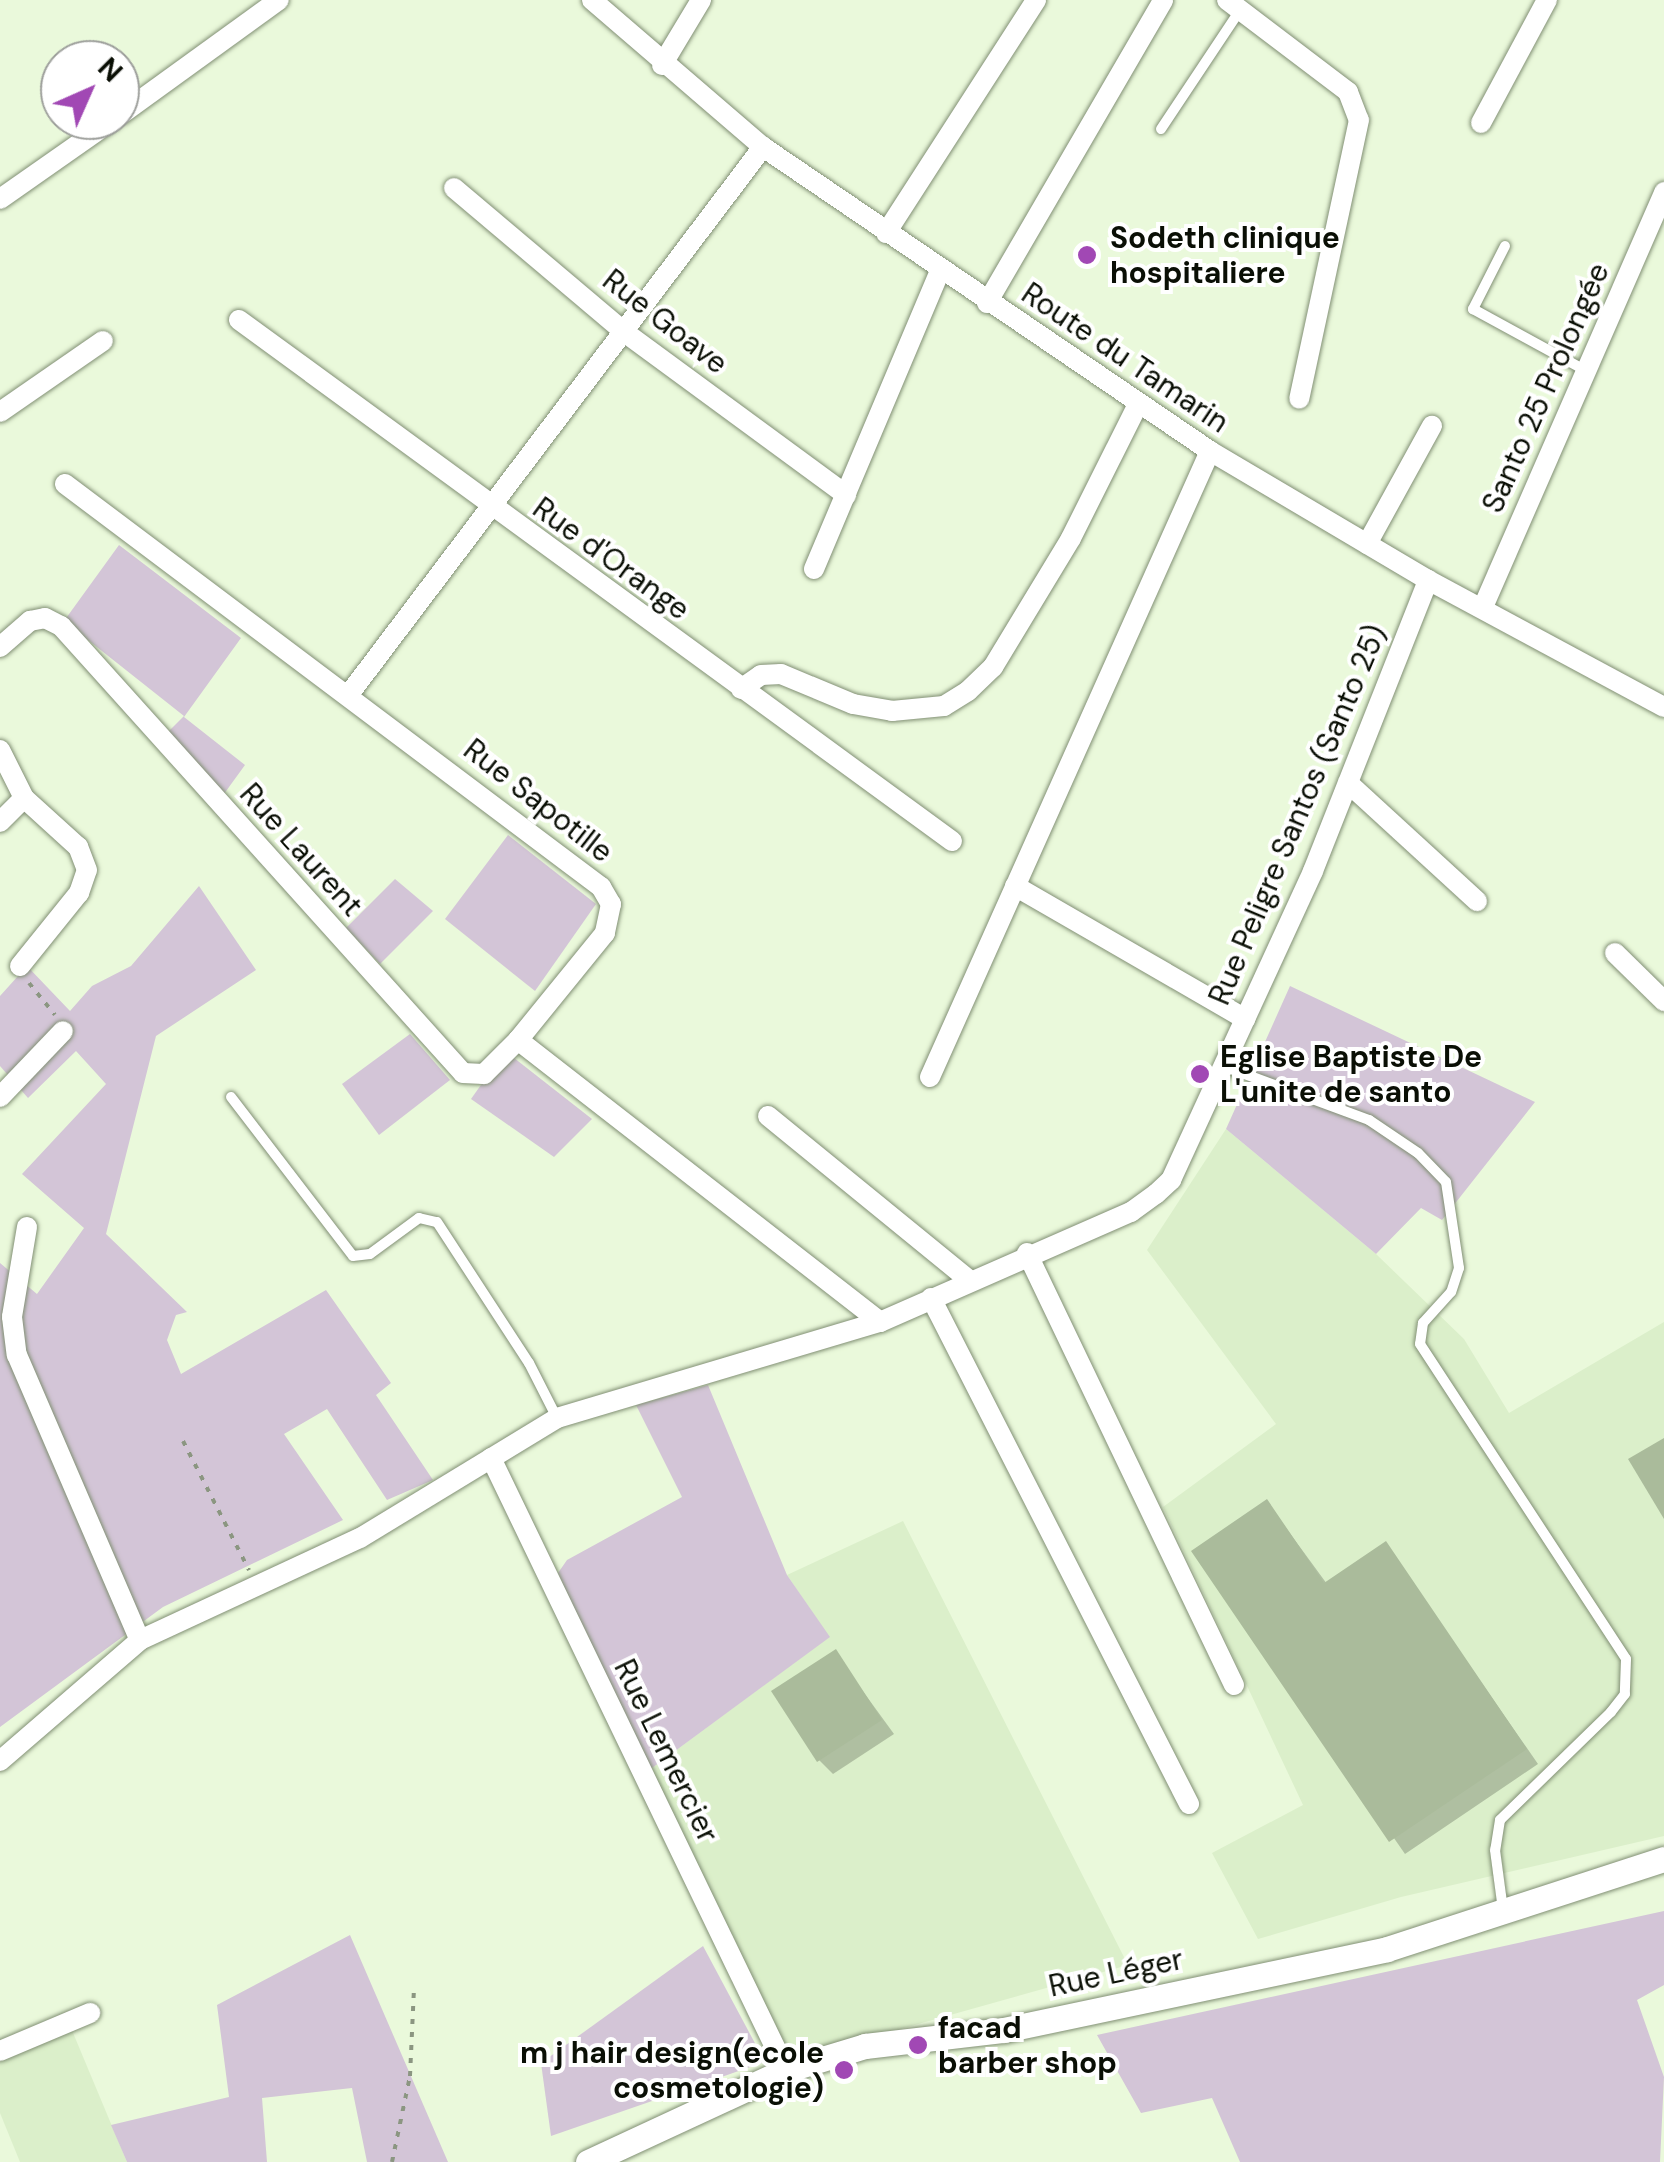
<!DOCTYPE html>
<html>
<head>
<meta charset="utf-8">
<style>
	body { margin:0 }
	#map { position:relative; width:1664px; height:2162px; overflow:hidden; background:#eaf9db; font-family:"DM Sans",sans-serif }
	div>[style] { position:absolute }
	.built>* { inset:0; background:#dbefca }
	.green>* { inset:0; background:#d3c5d7 }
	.shadow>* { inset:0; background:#0003 }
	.building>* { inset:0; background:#aabb9b }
	.path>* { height:4px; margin-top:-2px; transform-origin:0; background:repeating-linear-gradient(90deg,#8b9681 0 5px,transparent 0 13px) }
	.roads { filter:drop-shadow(0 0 2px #818f74) drop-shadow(0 0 2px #818f74) }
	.service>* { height:10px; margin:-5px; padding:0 5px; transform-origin:5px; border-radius:5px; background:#fff }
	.minor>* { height:20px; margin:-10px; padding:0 10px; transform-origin:10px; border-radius:10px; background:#fff }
	.tertiary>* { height:25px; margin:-12.5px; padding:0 12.5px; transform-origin:12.5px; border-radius:12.5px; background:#fff }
	.dots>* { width:28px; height:28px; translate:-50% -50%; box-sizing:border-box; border:5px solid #fff; border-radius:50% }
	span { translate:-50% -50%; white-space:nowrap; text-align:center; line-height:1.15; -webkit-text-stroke:8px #fff; paint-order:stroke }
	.poi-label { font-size:30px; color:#0a0f05; font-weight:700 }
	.left { translate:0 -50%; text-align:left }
	.right { translate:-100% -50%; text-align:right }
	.street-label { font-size:30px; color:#0a0f05 }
	.north { position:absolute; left:40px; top:40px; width:100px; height:100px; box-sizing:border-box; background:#fff; border:2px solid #9d9f9b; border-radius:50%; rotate:45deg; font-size:28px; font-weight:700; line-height:40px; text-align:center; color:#0a0f05 }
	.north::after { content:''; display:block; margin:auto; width:35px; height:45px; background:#a148b4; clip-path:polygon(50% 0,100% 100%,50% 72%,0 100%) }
</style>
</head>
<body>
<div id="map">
	<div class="built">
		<div style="clip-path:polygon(1226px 1129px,1376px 1254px,1464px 1339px,1509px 1413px,1664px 1322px,1664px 1836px,1401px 1897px,1258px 1939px,1212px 1853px,1303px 1805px,1163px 1507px,1276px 1424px,1147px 1250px)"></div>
		<div style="clip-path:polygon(903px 1521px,1128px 1965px,790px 2060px,648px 1771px,829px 1637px,787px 1575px)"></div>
		<div style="clip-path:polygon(71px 2028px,127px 2162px,20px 2162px,0 2113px,0 2060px)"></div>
	</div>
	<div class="green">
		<div style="clip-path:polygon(119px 545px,241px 638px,184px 717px,245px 765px,221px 798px,160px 740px,184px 716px,64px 621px)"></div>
		<div style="clip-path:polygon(508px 835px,596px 904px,535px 991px,445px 919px)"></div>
		<div style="clip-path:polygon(395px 879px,433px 911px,380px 964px,346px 928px)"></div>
		<div style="clip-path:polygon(199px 886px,256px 970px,156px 1036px,106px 1234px,187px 1312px,176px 1315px,167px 1340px,181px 1374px,326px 1290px,391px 1383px,376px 1395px,433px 1480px,387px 1500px,327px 1409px,284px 1434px,343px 1520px,163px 1607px,0 1727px,0 1263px,37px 1294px,84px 1228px,22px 1174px,106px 1084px,76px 1051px,28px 1098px,0 1066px,0 996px,27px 966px,70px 1011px,92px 986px,131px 966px)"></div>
		<div style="clip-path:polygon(1290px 986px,1535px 1102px,1442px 1220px,1421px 1208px,1376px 1254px,1226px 1129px)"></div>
		<div style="clip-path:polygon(410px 1034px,450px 1080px,379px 1135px,342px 1084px)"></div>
		<div style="clip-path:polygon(505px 1051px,592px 1119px,554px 1157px,471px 1099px)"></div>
		<div style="clip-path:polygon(708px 1385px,787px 1575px,830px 1637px,648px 1771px,558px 1573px,567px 1560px,682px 1497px,636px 1405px)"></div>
		<div style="clip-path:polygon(1664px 1911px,1664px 1985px,1637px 2000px,1664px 2077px,1660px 2162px,1240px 2162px,1212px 2098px,1141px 2113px,1097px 2035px)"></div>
		<div style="clip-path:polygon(350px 1935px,448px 2162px,367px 2162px,352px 2088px,262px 2098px,267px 2162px,127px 2162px,111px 2125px,229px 2097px,217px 2005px)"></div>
		<div style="clip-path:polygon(703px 1946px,765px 2062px,551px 2136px,541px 2063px)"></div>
	</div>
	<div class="shadow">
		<div style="clip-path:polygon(1267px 1502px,1327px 1584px,1385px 1544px,1538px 1764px,1405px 1854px,1195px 1551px)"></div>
		<div style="clip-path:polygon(835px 1653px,894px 1734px,833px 1774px,819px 1760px)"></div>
	</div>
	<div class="building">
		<div style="clip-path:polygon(1664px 1438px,1664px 1519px,1628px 1459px)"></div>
		<div style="clip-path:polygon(1267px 1499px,1324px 1583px,1386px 1541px,1527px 1749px,1389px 1842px,1191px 1551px)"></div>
		<div style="clip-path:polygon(836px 1649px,882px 1720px,817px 1762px,771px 1691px)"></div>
	</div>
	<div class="path">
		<div style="left:29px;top:983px;width:41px;rotate:50.9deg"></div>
		<div style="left:183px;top:1441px;width:145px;rotate:62.9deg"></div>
		<div style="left:392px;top:2162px;width:88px;rotate:-78.2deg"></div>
		<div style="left:410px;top:2076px;width:87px;rotate:-87.4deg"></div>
	</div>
	<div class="roads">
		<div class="service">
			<div style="left:1161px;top:129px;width:143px;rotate:-56.4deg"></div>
			<div style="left:1505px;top:246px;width:71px;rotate:116.9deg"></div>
			<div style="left:1473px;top:309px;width:128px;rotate:28.6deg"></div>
			<div style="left:1223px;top:1066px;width:156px;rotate:20.3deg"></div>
			<div style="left:1369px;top:1120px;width:59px;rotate:34deg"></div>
			<div style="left:1418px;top:1153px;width:40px;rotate:46deg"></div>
			<div style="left:1446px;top:1182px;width:87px;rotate:81.4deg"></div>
			<div style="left:1459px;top:1268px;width:25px;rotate:108deg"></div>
			<div style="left:1451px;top:1292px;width:42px;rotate:132.1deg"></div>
			<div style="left:1423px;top:1323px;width:21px;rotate:98deg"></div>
			<div style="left:1420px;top:1344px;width:376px;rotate:56.8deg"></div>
			<div style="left:1626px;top:1659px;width:35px;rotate:92deg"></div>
			<div style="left:1625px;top:1694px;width:23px;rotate:128deg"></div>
			<div style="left:1611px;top:1712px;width:155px;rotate:135.8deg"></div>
			<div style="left:1500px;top:1820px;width:30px;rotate:99deg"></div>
			<div style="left:1495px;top:1850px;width:61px;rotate:82.4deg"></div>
			<div style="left:231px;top:1097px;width:200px;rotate:52.5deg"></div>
			<div style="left:353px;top:1256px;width:17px;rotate:-7deg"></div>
			<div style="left:370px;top:1254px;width:61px;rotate:-36.3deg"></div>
			<div style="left:419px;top:1218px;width:18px;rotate:13deg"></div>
			<div style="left:437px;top:1222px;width:168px;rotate:56.9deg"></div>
			<div style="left:529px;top:1363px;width:62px;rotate:63deg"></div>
		</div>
		<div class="minor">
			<div style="left:592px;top:0;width:225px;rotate:40.7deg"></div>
			<div style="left:763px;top:147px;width:541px;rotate:34.22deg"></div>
			<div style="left:1210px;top:451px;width:253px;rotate:30.6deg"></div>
			<div style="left:1428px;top:580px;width:268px;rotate:28.3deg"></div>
			<div style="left:1227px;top:0;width:152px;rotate:37.2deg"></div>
			<div style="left:1348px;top:92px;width:30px;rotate:69deg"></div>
			<div style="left:1359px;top:120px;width:285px;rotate:102.1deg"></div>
			<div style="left:662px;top:65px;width:76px;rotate:-59deg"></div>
			<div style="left:120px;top:115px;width:196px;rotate:-35.9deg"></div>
			<div style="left:1481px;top:123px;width:140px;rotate:-61.8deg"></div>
			<div style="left:454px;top:188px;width:221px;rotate:40.2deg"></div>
			<div style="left:623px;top:331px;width:277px;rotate:36.3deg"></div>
			<div style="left:0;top:199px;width:138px;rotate:-35deg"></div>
			<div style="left:886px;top:233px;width:277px;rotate:-57.2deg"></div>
			<div style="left:987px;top:303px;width:350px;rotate:-59.8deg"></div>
			<div style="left:239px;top:320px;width:883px;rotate:36.16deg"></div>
			<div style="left:0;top:412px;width:125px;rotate:-34.6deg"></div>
			<div style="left:65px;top:484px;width:671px;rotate:36.94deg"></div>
			<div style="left:601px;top:887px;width:20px;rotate:60deg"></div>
			<div style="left:611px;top:904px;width:30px;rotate:102deg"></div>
			<div style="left:605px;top:933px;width:138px;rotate:129.1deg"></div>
			<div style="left:518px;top:1040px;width:459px;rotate:37.9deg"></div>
			<div style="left:1367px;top:544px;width:135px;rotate:-61.2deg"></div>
			<div style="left:814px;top:569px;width:324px;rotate:-67.1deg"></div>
			<div style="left:1483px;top:607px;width:453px;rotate:-66.4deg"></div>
			<div style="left:0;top:647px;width:40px;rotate:-41deg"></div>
			<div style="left:30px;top:621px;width:15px;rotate:-11deg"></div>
			<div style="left:45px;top:618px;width:18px;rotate:27deg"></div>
			<div style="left:61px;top:626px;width:601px;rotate:48.03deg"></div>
			<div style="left:463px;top:1073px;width:21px;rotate:3deg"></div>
			<div style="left:484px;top:1074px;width:48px;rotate:-45deg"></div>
			<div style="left:741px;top:689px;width:24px;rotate:-35deg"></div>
			<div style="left:761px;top:675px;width:20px;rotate:-3deg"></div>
			<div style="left:781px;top:674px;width:78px;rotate:22.6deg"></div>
			<div style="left:853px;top:704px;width:40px;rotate:10deg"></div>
			<div style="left:892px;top:711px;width:52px;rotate:-5.5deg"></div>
			<div style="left:944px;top:706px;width:28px;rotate:-32deg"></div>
			<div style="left:968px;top:691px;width:35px;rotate:-44deg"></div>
			<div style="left:993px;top:667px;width:151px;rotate:-58.8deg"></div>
			<div style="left:1071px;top:538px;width:150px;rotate:-63.4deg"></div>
			<div style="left:350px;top:693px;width:685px;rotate:-52.9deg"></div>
			<div style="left:0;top:750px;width:54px;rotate:63.4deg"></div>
			<div style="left:24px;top:798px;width:34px;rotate:135deg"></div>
			<div style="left:1348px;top:783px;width:175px;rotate:42.5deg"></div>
			<div style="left:1015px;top:886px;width:266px;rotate:30deg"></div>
			<div style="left:1615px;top:953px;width:69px;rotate:44.4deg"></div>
			<div style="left:20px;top:966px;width:94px;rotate:-51.1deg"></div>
			<div style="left:79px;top:893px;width:24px;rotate:-71deg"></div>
			<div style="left:87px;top:870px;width:25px;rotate:-111deg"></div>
			<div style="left:78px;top:847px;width:73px;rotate:-137.8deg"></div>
			<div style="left:930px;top:1077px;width:686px;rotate:-65.9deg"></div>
			<div style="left:0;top:1097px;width:91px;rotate:-46.3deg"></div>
			<div style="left:768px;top:1116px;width:259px;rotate:39.2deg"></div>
			<div style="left:27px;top:1227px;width:91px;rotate:99.5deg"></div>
			<div style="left:12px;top:1317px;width:38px;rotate:83deg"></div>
			<div style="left:17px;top:1355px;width:310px;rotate:66.7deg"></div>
			<div style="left:1027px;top:1253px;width:479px;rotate:64.4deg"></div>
			<div style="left:931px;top:1298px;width:568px;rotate:62.98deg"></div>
			<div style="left:491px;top:1458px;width:679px;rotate:64.26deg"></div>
			<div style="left:0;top:1761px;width:185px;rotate:-40.8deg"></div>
			<div style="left:140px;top:1640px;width:242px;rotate:-24.9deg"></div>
			<div style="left:360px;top:1538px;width:231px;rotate:-31.3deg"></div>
			<div style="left:557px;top:1418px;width:337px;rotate:-16.6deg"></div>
			<div style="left:880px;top:1322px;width:274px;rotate:-23.7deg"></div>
			<div style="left:1131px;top:1212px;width:31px;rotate:-36deg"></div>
			<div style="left:1156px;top:1194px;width:21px;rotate:-43deg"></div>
			<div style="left:1171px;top:1180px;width:340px;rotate:-65.3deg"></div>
			<div style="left:1313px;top:871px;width:313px;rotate:-68.4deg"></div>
			<div style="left:0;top:2051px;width:98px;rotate:-22.9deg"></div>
		</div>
		<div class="tertiary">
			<div style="left:588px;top:2162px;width:218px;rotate:-24.9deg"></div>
			<div style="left:786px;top:2070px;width:83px;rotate:-16.9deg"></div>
			<div style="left:865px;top:2046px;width:140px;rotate:-6.6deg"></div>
			<div style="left:1004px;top:2030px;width:391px;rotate:-11.9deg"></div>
			<div style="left:1387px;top:1949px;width:291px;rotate:-18deg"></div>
		</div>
	</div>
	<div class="dots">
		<div style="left:1087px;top:255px;background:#a148b4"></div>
		<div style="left:1200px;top:1074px;background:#a148b4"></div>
		<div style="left:918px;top:2045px;background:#a148b4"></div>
		<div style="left:844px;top:2070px;background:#a148b4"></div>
	</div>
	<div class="poi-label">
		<span class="left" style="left:1110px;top:255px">Sodeth clinique<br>hospitaliere</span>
		<span class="left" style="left:1220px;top:1074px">Eglise Baptiste De<br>L'unite de santo</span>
		<span class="left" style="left:938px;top:2045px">facad<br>barber shop</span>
		<span class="right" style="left:824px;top:2070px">m j hair design(ecole<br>cosmetologie)</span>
	</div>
	<div class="street-label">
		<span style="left:665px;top:322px;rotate:38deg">Rue Goave</span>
		<span style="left:1125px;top:358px;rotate:34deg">Route du Tamarin</span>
		<span style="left:1546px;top:388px;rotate:-66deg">Santo 25 Prolongée</span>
		<span style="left:611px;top:559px;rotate:36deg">Rue d'Orange</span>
		<span style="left:538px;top:801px;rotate:38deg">Rue Sapotille</span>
		<span style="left:1298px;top:815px;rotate:-67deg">Rue Peligre Santos (Santo 25)</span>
		<span style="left:301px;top:850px;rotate:48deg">Rue Laurent</span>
		<span style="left:666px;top:1751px;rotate:64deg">Rue Lemercier</span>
		<span style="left:1116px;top:1973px;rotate:-12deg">Rue Léger</span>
	</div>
	<div class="north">N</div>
</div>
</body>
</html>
